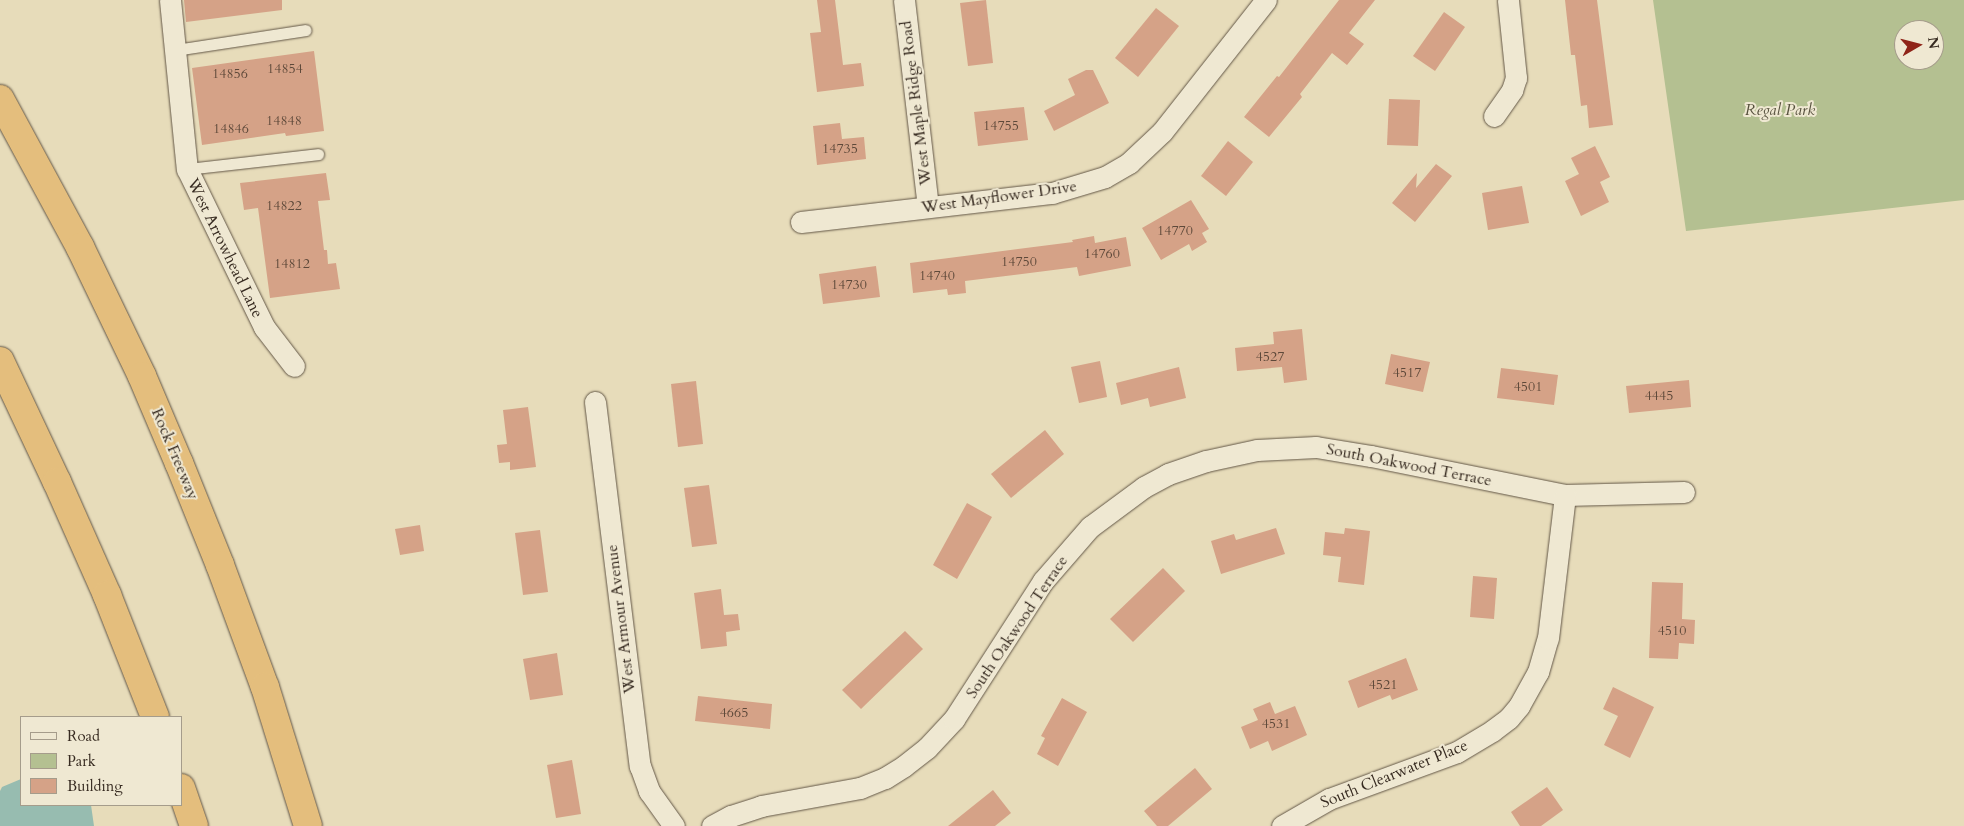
<!DOCTYPE html>
<html>
<head>
<meta charset="utf-8">
<style>
	body { margin:0 }
	#map { position:relative; width:1964px; height:826px; overflow:hidden; background:#e7dcba; font-family:Cardo,serif }
	div>[style] { position:absolute }
	.green>* { inset:0; background:#b4c091 }
	.water>* { inset:0; background:#97bcb0 }
	.building>* { inset:0; background:#d5a287 }
	.roads { filter:drop-shadow(0 0 1px #635747) drop-shadow(0 0 1px #635747) }
	.lane>* { height:11px; margin:-5.5px; padding:0 5.5px; transform-origin:5.5px; border-radius:5.5px; background:#efe8d2 }
	.street>* { height:21px; margin:-10.5px; padding:0 10.5px; transform-origin:10.5px; border-radius:10.5px; background:#efe8d2 }
	.highway>* { height:28px; margin:-14px; padding:0 14px; transform-origin:14px; border-radius:14px; background:#e4be7d }
	span { translate:-50% -50%; white-space:nowrap; text-align:center; line-height:1.15; -webkit-text-stroke:4px #efe8d2; paint-order:stroke }
	.number-label { font-size:14px; color:#5e493a }
	.number-label span { -webkit-text-stroke-width:0 }
	.street-label { font-size:16px; color:#372b21 }
	.park-label { font-size:16px; color:#56503d; font-style:italic }
	.legend { position:absolute; left:20px; top:716px; width:162px; height:90px; box-sizing:border-box; background:#efe8d2; border:1px solid #a59c8b; margin:0; padding:6px 9px; list-style:none; font-size:15px; color:#372b21 }
	.legend li { display:flex; align-items:center; gap:10px; height:25px }
	.legend b { width:25px; border:1px solid #a59c8b }
	.north { position:absolute; left:1894px; top:20px; width:50px; height:50px; box-sizing:border-box; background:#efe8d2; border:1px solid #a59c8b; border-radius:50%; rotate:82deg; font-size:14px; font-weight:700; line-height:20px; text-align:center; color:#372b21 }
	.north::after { content:''; display:block; margin:auto; width:18px; height:22px; background:#8f2418; clip-path:polygon(50% 0,100% 100%,50% 72%,0 100%) }
</style>
</head>
<body>
<div id="map">
	<div class="green">
		<div style="clip-path:polygon(evenodd,1653px 0,1964px 0,1964px 200px,1686px 231px,1653px 0,1904px 30px,1934px 30px,1934px 60px,1904px 60px,1904px 30px)"></div>
	</div>
	<div class="water">
		<div style="clip-path:polygon(21px 779px,21px 805px,91px 805px,94px 826px,0 826px,0 791px,2px 787px)"></div>
	</div>
	<div class="building">
		<div style="clip-path:polygon(184px 0,282px 0,282px 10px,186px 22px)"></div>
		<div style="clip-path:polygon(817px 0,835px 0,843px 65px,861px 63px,864px 86px,817px 92px,810px 33px,821px 32px)"></div>
		<div style="clip-path:polygon(986px 0,993px 63px,968px 66px,960px 3px)"></div>
		<div style="clip-path:polygon(1339px 0,1375px 0,1349px 33px,1364px 44px,1347px 65px,1332px 53px,1300px 94px,1302px 97px,1269px 137px,1244px 117px,1277px 76px,1279px 77px)"></div>
		<div style="clip-path:polygon(1565px 0,1597px 0,1613px 125px,1589px 128px,1587px 105px,1581px 106px,1575px 55px,1571px 55px)"></div>
		<div style="clip-path:polygon(1156px 8px,1179px 26px,1138px 77px,1115px 58px)"></div>
		<div style="clip-path:polygon(1444px 12px,1465px 27px,1435px 71px,1413px 56px)"></div>
		<div style="clip-path:polygon(314px 51px,324px 131px,286px 136px,285px 133px,202px 145px,192px 68px)"></div>
		<div style="clip-path:polygon(1086px 70px,1093px 70px,1109px 103px,1054px 131px,1044px 111px,1075px 95px,1068px 79px)"></div>
		<div style="clip-path:polygon(1389px 99px,1420px 100px,1418px 146px,1387px 145px)"></div>
		<div style="clip-path:polygon(1024px 107px,1028px 140px,978px 146px,974px 112px)"></div>
		<div style="clip-path:polygon(840px 123px,842px 139px,864px 137px,866px 159px,817px 165px,813px 126px)"></div>
		<div style="clip-path:polygon(1228px 141px,1253px 162px,1226px 196px,1201px 176px)"></div>
		<div style="clip-path:polygon(1595px 146px,1610px 177px,1600px 182px,1609px 202px,1581px 216px,1565px 181px,1579px 174px,1571px 158px)"></div>
		<div style="clip-path:polygon(1436px 164px,1452px 176px,1415px 222px,1392px 203px,1417px 173px,1416px 188px)"></div>
		<div style="clip-path:polygon(326px 173px,330px 200px,318px 201px,324px 250px,327px 250px,328px 264px,336px 263px,340px 289px,270px 298px,258px 208px,244px 210px,240px 183px)"></div>
		<div style="clip-path:polygon(1522px 186px,1529px 223px,1488px 230px,1482px 193px)"></div>
		<div style="clip-path:polygon(1191px 200px,1209px 229px,1202px 233px,1207px 242px,1192px 251px,1189px 244px,1161px 260px,1142px 228px)"></div>
		<div style="clip-path:polygon(1094px 236px,1095px 243px,1126px 237px,1131px 266px,1079px 276px,1077px 267px,965px 281px,966px 293px,948px 295px,947px 289px,913px 293px,910px 263px,1073px 242px,1072px 240px)"></div>
		<div style="clip-path:polygon(876px 266px,880px 297px,823px 304px,819px 274px)"></div>
		<div style="clip-path:polygon(1302px 329px,1307px 380px,1284px 383px,1282px 367px,1237px 371px,1235px 348px,1274px 344px,1273px 332px)"></div>
		<div style="clip-path:polygon(1391px 354px,1430px 362px,1423px 392px,1385px 384px)"></div>
		<div style="clip-path:polygon(1100px 361px,1107px 397px,1079px 403px,1071px 367px)"></div>
		<div style="clip-path:polygon(1179px 367px,1186px 398px,1150px 407px,1148px 398px,1121px 405px,1116px 383px)"></div>
		<div style="clip-path:polygon(1501px 368px,1558px 375px,1554px 405px,1497px 398px)"></div>
		<div style="clip-path:polygon(1689px 380px,1691px 407px,1629px 413px,1626px 386px)"></div>
		<div style="clip-path:polygon(696px 381px,703px 444px,678px 447px,671px 384px)"></div>
		<div style="clip-path:polygon(528px 407px,536px 467px,510px 470px,510px 462px,499px 463px,497px 445px,507px 444px,503px 410px)"></div>
		<div style="clip-path:polygon(1045px 430px,1064px 454px,1011px 498px,991px 474px)"></div>
		<div style="clip-path:polygon(709px 485px,717px 544px,692px 547px,684px 488px)"></div>
		<div style="clip-path:polygon(967px 503px,992px 517px,957px 579px,933px 565px)"></div>
		<div style="clip-path:polygon(420px 525px,424px 551px,400px 555px,395px 529px)"></div>
		<div style="clip-path:polygon(1276px 528px,1285px 554px,1221px 574px,1211px 541px,1234px 534px,1236px 540px)"></div>
		<div style="clip-path:polygon(1345px 528px,1370px 531px,1364px 585px,1338px 582px,1341px 557px,1323px 555px,1325px 532px,1344px 534px)"></div>
		<div style="clip-path:polygon(540px 530px,548px 592px,523px 595px,515px 533px)"></div>
		<div style="clip-path:polygon(1163px 568px,1185px 591px,1133px 642px,1110px 619px)"></div>
		<div style="clip-path:polygon(1473px 576px,1497px 578px,1494px 619px,1470px 617px)"></div>
		<div style="clip-path:polygon(1652px 582px,1683px 583px,1682px 619px,1695px 620px,1694px 644px,1679px 643px,1678px 659px,1649px 658px)"></div>
		<div style="clip-path:polygon(721px 589px,724px 615px,738px 614px,740px 630px,726px 632px,727px 646px,701px 649px,694px 593px)"></div>
		<div style="clip-path:polygon(905px 631px,923px 649px,861px 709px,842px 690px)"></div>
		<div style="clip-path:polygon(557px 653px,563px 695px,530px 700px,523px 659px)"></div>
		<div style="clip-path:polygon(1406px 658px,1418px 690px,1392px 700px,1390px 695px,1358px 708px,1348px 681px)"></div>
		<div style="clip-path:polygon(1613px 687px,1654px 707px,1630px 758px,1604px 745px,1618px 716px,1603px 709px)"></div>
		<div style="clip-path:polygon(698px 696px,772px 704px,770px 729px,695px 721px)"></div>
		<div style="clip-path:polygon(1062px 698px,1087px 712px,1058px 766px,1037px 754px,1045px 738px,1041px 736px)"></div>
		<div style="clip-path:polygon(1270px 702px,1275px 714px,1295px 706px,1307px 735px,1272px 751px,1268px 741px,1250px 749px,1241px 727px,1258px 720px,1253px 709px)"></div>
		<div style="clip-path:polygon(572px 760px,581px 814px,556px 818px,547px 765px)"></div>
		<div style="clip-path:polygon(1195px 768px,1212px 789px,1168px 826px,1157px 826px,1144px 811px)"></div>
		<div style="clip-path:polygon(1547px 787px,1563px 810px,1541px 826px,1520px 826px,1511px 812px)"></div>
		<div style="clip-path:polygon(993px 790px,1011px 813px,995px 826px,948px 826px)"></div>
	</div>
	<div class="roads">
		<div class="lane">
			<div style="left:175px;top:50px;width:132px;rotate:-8.7deg"></div>
			<div style="left:187px;top:169px;width:132px;rotate:-6.5deg"></div>
		</div>
		<div class="street">
			<div style="left:170px;top:0;width:170px;rotate:84.3deg"></div>
			<div style="left:187px;top:169px;width:176px;rotate:64deg"></div>
			<div style="left:264px;top:327px;width:49px;rotate:52.4deg"></div>
			<div style="left:904px;top:0;width:207px;rotate:83.4deg"></div>
			<div style="left:1494px;top:116px;width:32px;rotate:-55deg"></div>
			<div style="left:1512px;top:90px;width:13px;rotate:-72deg"></div>
			<div style="left:1516px;top:78px;width:78px;rotate:-95.9deg"></div>
			<div style="left:801px;top:222px;width:253px;rotate:-6.6deg"></div>
			<div style="left:1052px;top:193px;width:55px;rotate:-16.8deg"></div>
			<div style="left:1105px;top:177px;width:28px;rotate:-30deg"></div>
			<div style="left:1129px;top:163px;width:45px;rotate:-43.2deg"></div>
			<div style="left:1162px;top:132px;width:168px;rotate:-51.8deg"></div>
			<div style="left:595px;top:402px;width:367px;rotate:83deg"></div>
			<div style="left:640px;top:766px;width:27px;rotate:70deg"></div>
			<div style="left:649px;top:791px;width:43px;rotate:54.5deg"></div>
			<div style="left:712px;top:826px;width:21px;rotate:-28deg"></div>
			<div style="left:731px;top:816px;width:32px;rotate:-18deg"></div>
			<div style="left:761px;top:806px;width:101px;rotate:-10.3deg"></div>
			<div style="left:860px;top:788px;width:27px;rotate:-22deg"></div>
			<div style="left:885px;top:778px;width:22px;rotate:-32deg"></div>
			<div style="left:904px;top:766px;width:29px;rotate:-38deg"></div>
			<div style="left:927px;top:748px;width:40px;rotate:-47deg"></div>
			<div style="left:954px;top:719px;width:164px;rotate:-57.2deg"></div>
			<div style="left:1043px;top:581px;width:72px;rotate:-49deg"></div>
			<div style="left:1090px;top:527px;width:67px;rotate:-36.5deg"></div>
			<div style="left:1144px;top:487px;width:27px;rotate:-28deg"></div>
			<div style="left:1168px;top:474px;width:40px;rotate:-18.9deg"></div>
			<div style="left:1206px;top:461px;width:52px;rotate:-12.2deg"></div>
			<div style="left:1257px;top:450px;width:59px;rotate:-2.9deg"></div>
			<div style="left:1316px;top:447px;width:56px;rotate:9.3deg"></div>
			<div style="left:1371px;top:456px;width:198px;rotate:11.4deg"></div>
			<div style="left:1565px;top:495px;width:119px;rotate:-1.4deg"></div>
			<div style="left:1282px;top:826px;width:54px;rotate:-29.9deg"></div>
			<div style="left:1329px;top:799px;width:136px;rotate:-20.2deg"></div>
			<div style="left:1457px;top:752px;width:41px;rotate:-31deg"></div>
			<div style="left:1492px;top:731px;width:21px;rotate:-37deg"></div>
			<div style="left:1509px;top:718px;width:16px;rotate:-50deg"></div>
			<div style="left:1519px;top:706px;width:39px;rotate:-61deg"></div>
			<div style="left:1538px;top:672px;width:35px;rotate:-74deg"></div>
			<div style="left:1548px;top:638px;width:144px;rotate:-83.2deg"></div>
		</div>
		<div class="highway">
			<div style="left:0;top:99px;width:168px;rotate:61.6deg"></div>
			<div style="left:80px;top:247px;width:143px;rotate:64.3deg"></div>
			<div style="left:142px;top:376px;width:95px;rotate:67deg"></div>
			<div style="left:179px;top:463px;width:110px;rotate:68.1deg"></div>
			<div style="left:220px;top:565px;width:130px;rotate:69.8deg"></div>
			<div style="left:265px;top:687px;width:145px;rotate:72.8deg"></div>
			<div style="left:0;top:361px;width:134px;rotate:64.8deg"></div>
			<div style="left:57px;top:482px;width:124px;rotate:66.1deg"></div>
			<div style="left:107px;top:595px;width:131px;rotate:68.5deg"></div>
			<div style="left:181px;top:788px;width:40px;rotate:71.1deg"></div>
		</div>
	</div>
	<div class="number-label">
		<span style="left:285px;top:69px">14854</span>
		<span style="left:230px;top:74px">14856</span>
		<span style="left:284px;top:121px">14848</span>
		<span style="left:1001px;top:126px">14755</span>
		<span style="left:231px;top:129px">14846</span>
		<span style="left:840px;top:149px">14735</span>
		<span style="left:284px;top:206px">14822</span>
		<span style="left:1175px;top:231px">14770</span>
		<span style="left:1102px;top:254px">14760</span>
		<span style="left:1019px;top:262px">14750</span>
		<span style="left:292px;top:264px">14812</span>
		<span style="left:937px;top:276px">14740</span>
		<span style="left:849px;top:285px">14730</span>
		<span style="left:1270px;top:357px">4527</span>
		<span style="left:1407px;top:373px">4517</span>
		<span style="left:1528px;top:387px">4501</span>
		<span style="left:1659px;top:396px">4445</span>
		<span style="left:1672px;top:631px">4510</span>
		<span style="left:1383px;top:685px">4521</span>
		<span style="left:734px;top:713px">4665</span>
		<span style="left:1276px;top:724px">4531</span>
	</div>
	<div class="street-label">
		<span style="left:916px;top:103px;rotate:-97deg">West Maple Ridge Road</span>
		<span style="left:999px;top:197px;rotate:-8deg">West Mayflower Drive</span>
		<span style="left:225px;top:248px;rotate:64deg">West Arrowhead Lane</span>
		<span style="left:175px;top:454px;rotate:67deg">Rock Freeway</span>
		<span style="left:1409px;top:465px;rotate:11deg">South Oakwood Terrace</span>
		<span style="left:621px;top:619px;rotate:-97deg">West Armour Avenue</span>
		<span style="left:1017px;top:627px;rotate:-56deg">South Oakwood Terrace</span>
		<span style="left:1394px;top:774px;rotate:-22deg">South Clearwater Place</span>
	</div>
	<div class="park-label">
		<span style="left:1780px;top:110px">Regal Park</span>
	</div>
	<ul class="legend">
	<li><b style="height:6px;background:#efe8d2"></b>Road</li>
	<li><b style="height:14px;background:#b4c091"></b>Park</li>
	<li><b style="height:14px;background:#d5a287"></b>Building</li>
	</ul>
	<div class="north">N</div>
</div>
</body>
</html>
